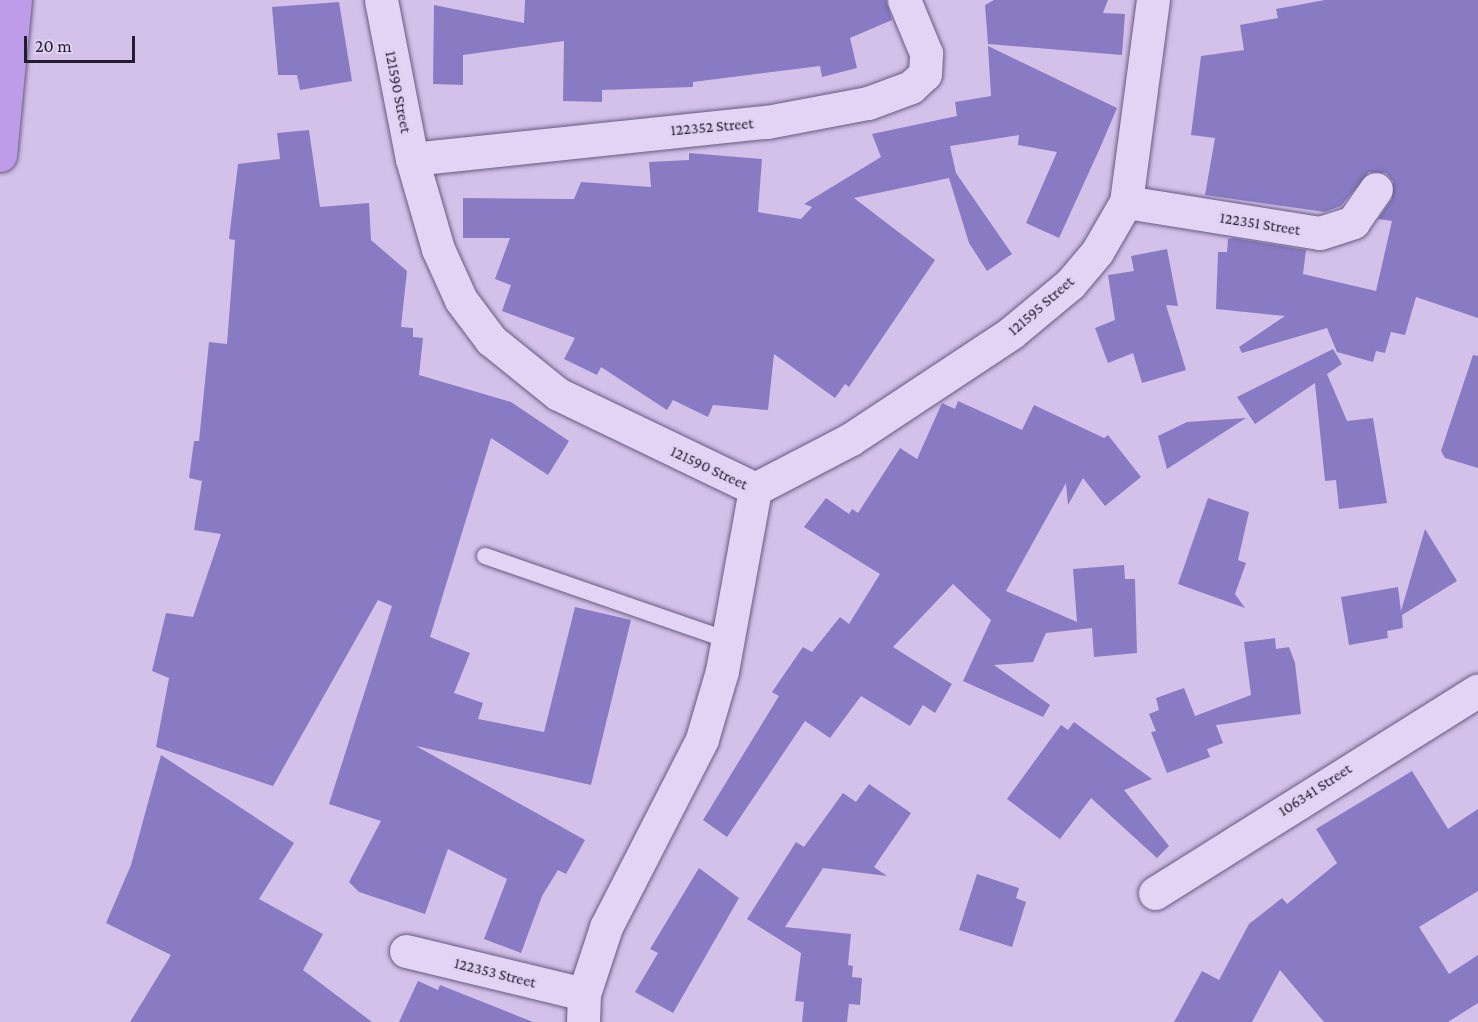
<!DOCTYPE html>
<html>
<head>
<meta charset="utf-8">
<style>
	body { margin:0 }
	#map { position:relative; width:1478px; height:1022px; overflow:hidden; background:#d4c1e9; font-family:"Crimson Pro",serif }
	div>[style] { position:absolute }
	.building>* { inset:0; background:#887bc4 }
	.roads { filter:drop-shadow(0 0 2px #665b81) drop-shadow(0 0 2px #665b81) }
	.lane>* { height:16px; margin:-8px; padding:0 8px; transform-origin:8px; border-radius:8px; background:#e3d3f5 }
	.street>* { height:33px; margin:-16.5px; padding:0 16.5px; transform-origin:16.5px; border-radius:16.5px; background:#e3d3f5 }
	.primary>* { height:33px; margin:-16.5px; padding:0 16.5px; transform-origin:16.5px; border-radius:16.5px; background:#bf9ce9 }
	span { translate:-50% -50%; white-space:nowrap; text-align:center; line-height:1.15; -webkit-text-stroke:4.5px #e0d0f1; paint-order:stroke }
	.street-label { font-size:16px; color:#231d32 }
	.scale { position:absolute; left:24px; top:36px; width:111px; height:27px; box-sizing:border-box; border:3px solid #231d32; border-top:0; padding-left:8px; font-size:18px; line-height:21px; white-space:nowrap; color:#231d32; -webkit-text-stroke:4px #e0d0f1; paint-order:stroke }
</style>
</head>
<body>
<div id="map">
	<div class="building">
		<div style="clip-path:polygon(525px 0,886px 0,892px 20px,850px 38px,857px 68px,822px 77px,820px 66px,693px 82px,693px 87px,602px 90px,602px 102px,563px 101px,564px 41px,463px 55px,463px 85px,433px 84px,434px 5px,524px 23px)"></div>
		<div style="clip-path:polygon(994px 0,1108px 0,1103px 13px,1125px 14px,1122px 55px,988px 44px,985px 5px)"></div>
		<div style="clip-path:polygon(1325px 0,1478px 0,1478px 318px,1416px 297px,1405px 335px,1391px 332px,1385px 353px,1376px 351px,1373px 362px,1337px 352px,1327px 328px,1242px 353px,1239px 347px,1285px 316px,1216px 309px,1218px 252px,1227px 252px,1228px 239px,1233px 238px,1306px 250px,1303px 274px,1376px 291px,1392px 221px,1378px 219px,1392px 199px,1393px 181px,1386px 173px,1369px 172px,1341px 206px,1325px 212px,1205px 195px,1215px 138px,1191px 135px,1201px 56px,1244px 50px,1240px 25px,1278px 18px,1276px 9px)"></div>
		<div style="clip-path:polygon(339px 2px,352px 81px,300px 90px,297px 75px,278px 75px,272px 7px)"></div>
		<div style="clip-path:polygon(988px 46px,1117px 108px,1100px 148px,1059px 238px,1026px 223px,1057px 152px,1018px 145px,1019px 135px,950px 146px,956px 173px,1012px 254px,987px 271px,969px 243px,949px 178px,854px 198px,935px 260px,849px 387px,845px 384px,835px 398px,774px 354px,768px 410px,713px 405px,708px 417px,673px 400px,667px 410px,601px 367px,597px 375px,564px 359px,575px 338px,502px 311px,511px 285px,495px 279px,510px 238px,463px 238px,463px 198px,574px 199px,581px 182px,651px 187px,649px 162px,689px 160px,689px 153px,762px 159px,758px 212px,801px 219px,812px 207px,804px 204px,881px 157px,872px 134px,957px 116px,955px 102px,991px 96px)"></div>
		<div style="clip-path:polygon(309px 130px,320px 207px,369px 203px,371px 240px,407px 271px,401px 327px,413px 328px,413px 337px,423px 338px,419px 375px,511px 402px,569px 441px,548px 475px,491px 438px,430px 637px,470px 653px,454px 693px,483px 703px,478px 719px,544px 732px,575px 607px,631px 620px,591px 785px,416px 746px,585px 840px,566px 874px,558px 870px,542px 896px,521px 953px,484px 939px,507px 879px,448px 849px,425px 914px,359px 892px,349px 882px,381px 821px,329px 804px,392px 606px,378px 600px,273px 786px,156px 747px,169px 678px,152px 671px,166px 613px,193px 617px,221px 534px,194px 530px,202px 481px,189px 478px,194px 441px,199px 441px,209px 342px,227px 344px,235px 240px,229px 239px,238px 164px,280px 159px,277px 133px)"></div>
		<div style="clip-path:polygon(1167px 249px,1178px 306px,1166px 305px,1186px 370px,1142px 383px,1133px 353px,1108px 363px,1095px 328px,1115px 320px,1108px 275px,1134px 271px,1131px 256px)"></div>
		<div style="clip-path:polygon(1333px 349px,1342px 364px,1327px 374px,1347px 421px,1373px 418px,1387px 503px,1339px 509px,1336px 480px,1325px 481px,1315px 383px,1255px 424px,1237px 397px)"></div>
		<div style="clip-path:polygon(1473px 355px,1478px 356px,1478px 468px,1445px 458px,1441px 451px)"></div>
		<div style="clip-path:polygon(958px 401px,1022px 430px,1034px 405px,1104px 438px,1108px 435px,1141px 477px,1105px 506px,1083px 478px,1068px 505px,1066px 483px,1006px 591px,1077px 622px,1073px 569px,1124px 565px,1125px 579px,1135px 579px,1137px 653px,1094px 657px,1092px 628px,1046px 633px,1033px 662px,994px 665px,1050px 705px,1043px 717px,963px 681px,991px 620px,953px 584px,893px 647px,952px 684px,935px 713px,923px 705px,910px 726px,861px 696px,830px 738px,805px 721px,727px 837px,703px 820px,779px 696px,772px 692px,803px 647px,812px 652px,840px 617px,849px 624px,880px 574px,804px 527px,826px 498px,849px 514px,852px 509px,858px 513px,900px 448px,917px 459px,942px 403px,955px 409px)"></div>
		<div style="clip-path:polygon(1246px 418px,1167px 469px,1158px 436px,1187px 422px)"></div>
		<div style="clip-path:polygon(1208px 498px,1249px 512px,1238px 560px,1246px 563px,1235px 594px,1245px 608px,1178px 584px)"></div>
		<div style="clip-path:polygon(1425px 529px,1457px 581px,1402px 615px,1403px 628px,1387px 631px,1388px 638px,1349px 645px,1341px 597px,1398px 587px,1401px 611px)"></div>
		<div style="clip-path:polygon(1275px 638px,1276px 649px,1289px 647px,1295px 663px,1301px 714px,1216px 725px,1223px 743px,1207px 749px,1210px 757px,1167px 773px,1151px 732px,1156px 731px,1149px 714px,1159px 710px,1156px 698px,1184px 688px,1195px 716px,1251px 695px,1244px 642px)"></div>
		<div style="clip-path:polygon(1074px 722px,1152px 779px,1124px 790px,1169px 846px,1157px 858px,1091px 798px,1060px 839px,1007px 799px,1061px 725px,1068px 730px)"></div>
		<div style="clip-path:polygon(161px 755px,294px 843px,259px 899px,323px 934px,303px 970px,372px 1022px,130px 1022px,171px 955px,106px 923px,131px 865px)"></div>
		<div style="clip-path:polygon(1412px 771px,1448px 829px,1478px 809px,1478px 891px,1419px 927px,1449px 974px,1478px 955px,1478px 1003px,1448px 1022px,1324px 1022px,1280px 970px,1252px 1022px,1174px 1022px,1202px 971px,1219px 980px,1249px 924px,1282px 898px,1287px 904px,1337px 863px,1316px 829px)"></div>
		<div style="clip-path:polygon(869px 784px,911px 813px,874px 867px,887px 876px,823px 868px,785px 927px,851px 934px,848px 965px,853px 966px,852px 977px,862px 978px,860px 1005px,849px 1004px,847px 1022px,802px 1022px,804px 1002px,795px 1001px,801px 953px,747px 919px,796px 842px,804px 847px,843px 793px,856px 802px)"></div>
		<div style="clip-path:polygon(699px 868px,739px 898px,673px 1013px,635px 992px,658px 953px,650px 949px)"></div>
		<div style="clip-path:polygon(977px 874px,1019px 888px,1016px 898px,1026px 902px,1012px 947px,959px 930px)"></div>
		<div style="clip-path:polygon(418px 981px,438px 990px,440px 985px,533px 1022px,399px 1022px)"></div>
	</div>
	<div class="roads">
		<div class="lane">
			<div style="left:485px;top:556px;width:256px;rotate:19.1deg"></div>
		</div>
		<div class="street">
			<div style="left:381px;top:0;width:162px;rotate:79deg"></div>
			<div style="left:412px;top:159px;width:94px;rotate:73.9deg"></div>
			<div style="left:438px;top:249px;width:56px;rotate:65.7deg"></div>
			<div style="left:461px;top:300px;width:50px;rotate:53.1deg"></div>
			<div style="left:491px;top:340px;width:86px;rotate:38.9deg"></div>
			<div style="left:558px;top:394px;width:219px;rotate:25.7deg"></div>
			<div style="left:412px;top:159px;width:357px;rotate:-6deg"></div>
			<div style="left:767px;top:122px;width:103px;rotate:-10.7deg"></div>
			<div style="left:868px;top:103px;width:46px;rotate:-20.4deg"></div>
			<div style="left:911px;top:87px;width:19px;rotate:-43deg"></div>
			<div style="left:925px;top:74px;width:21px;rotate:-87deg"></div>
			<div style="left:926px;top:53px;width:57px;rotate:-112.5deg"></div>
			<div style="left:1126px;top:202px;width:196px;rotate:9.1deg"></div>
			<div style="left:1320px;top:233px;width:35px;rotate:-18deg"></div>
			<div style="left:1353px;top:222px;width:40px;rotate:-55.1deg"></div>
			<div style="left:755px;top:489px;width:108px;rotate:-27.5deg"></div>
			<div style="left:851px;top:439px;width:192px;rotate:-33.5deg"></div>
			<div style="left:1011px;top:333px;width:77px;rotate:-39.7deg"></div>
			<div style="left:1070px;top:284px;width:42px;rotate:-49.8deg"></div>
			<div style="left:1097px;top:252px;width:58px;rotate:-59.9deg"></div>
			<div style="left:1126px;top:202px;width:204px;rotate:-82.4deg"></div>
			<div style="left:1155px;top:893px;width:381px;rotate:-32.1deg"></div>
			<div style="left:406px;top:951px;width:183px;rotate:13.6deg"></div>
			<div style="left:583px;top:1022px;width:28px;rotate:-88deg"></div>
			<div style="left:584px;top:994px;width:71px;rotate:-71.8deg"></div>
			<div style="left:606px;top:927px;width:211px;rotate:-62.9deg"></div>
			<div style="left:702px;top:739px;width:71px;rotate:-73.6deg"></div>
			<div style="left:722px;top:671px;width:185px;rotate:-79.7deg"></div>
		</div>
		<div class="primary">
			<div style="left:0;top:155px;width:156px;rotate:-84.5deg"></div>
		</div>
	</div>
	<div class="street-label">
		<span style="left:398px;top:92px;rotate:79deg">121590 Street</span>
		<span style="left:712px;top:127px;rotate:-5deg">122352 Street</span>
		<span style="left:1260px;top:224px;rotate:9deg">122351 Street</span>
		<span style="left:1041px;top:306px;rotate:-41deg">121595 Street</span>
		<span style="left:709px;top:468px;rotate:25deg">121590 Street</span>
		<span style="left:1315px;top:790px;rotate:-33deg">106341 Street</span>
		<span style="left:495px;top:973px;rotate:14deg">122353 Street</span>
	</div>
	<div class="scale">20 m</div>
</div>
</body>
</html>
